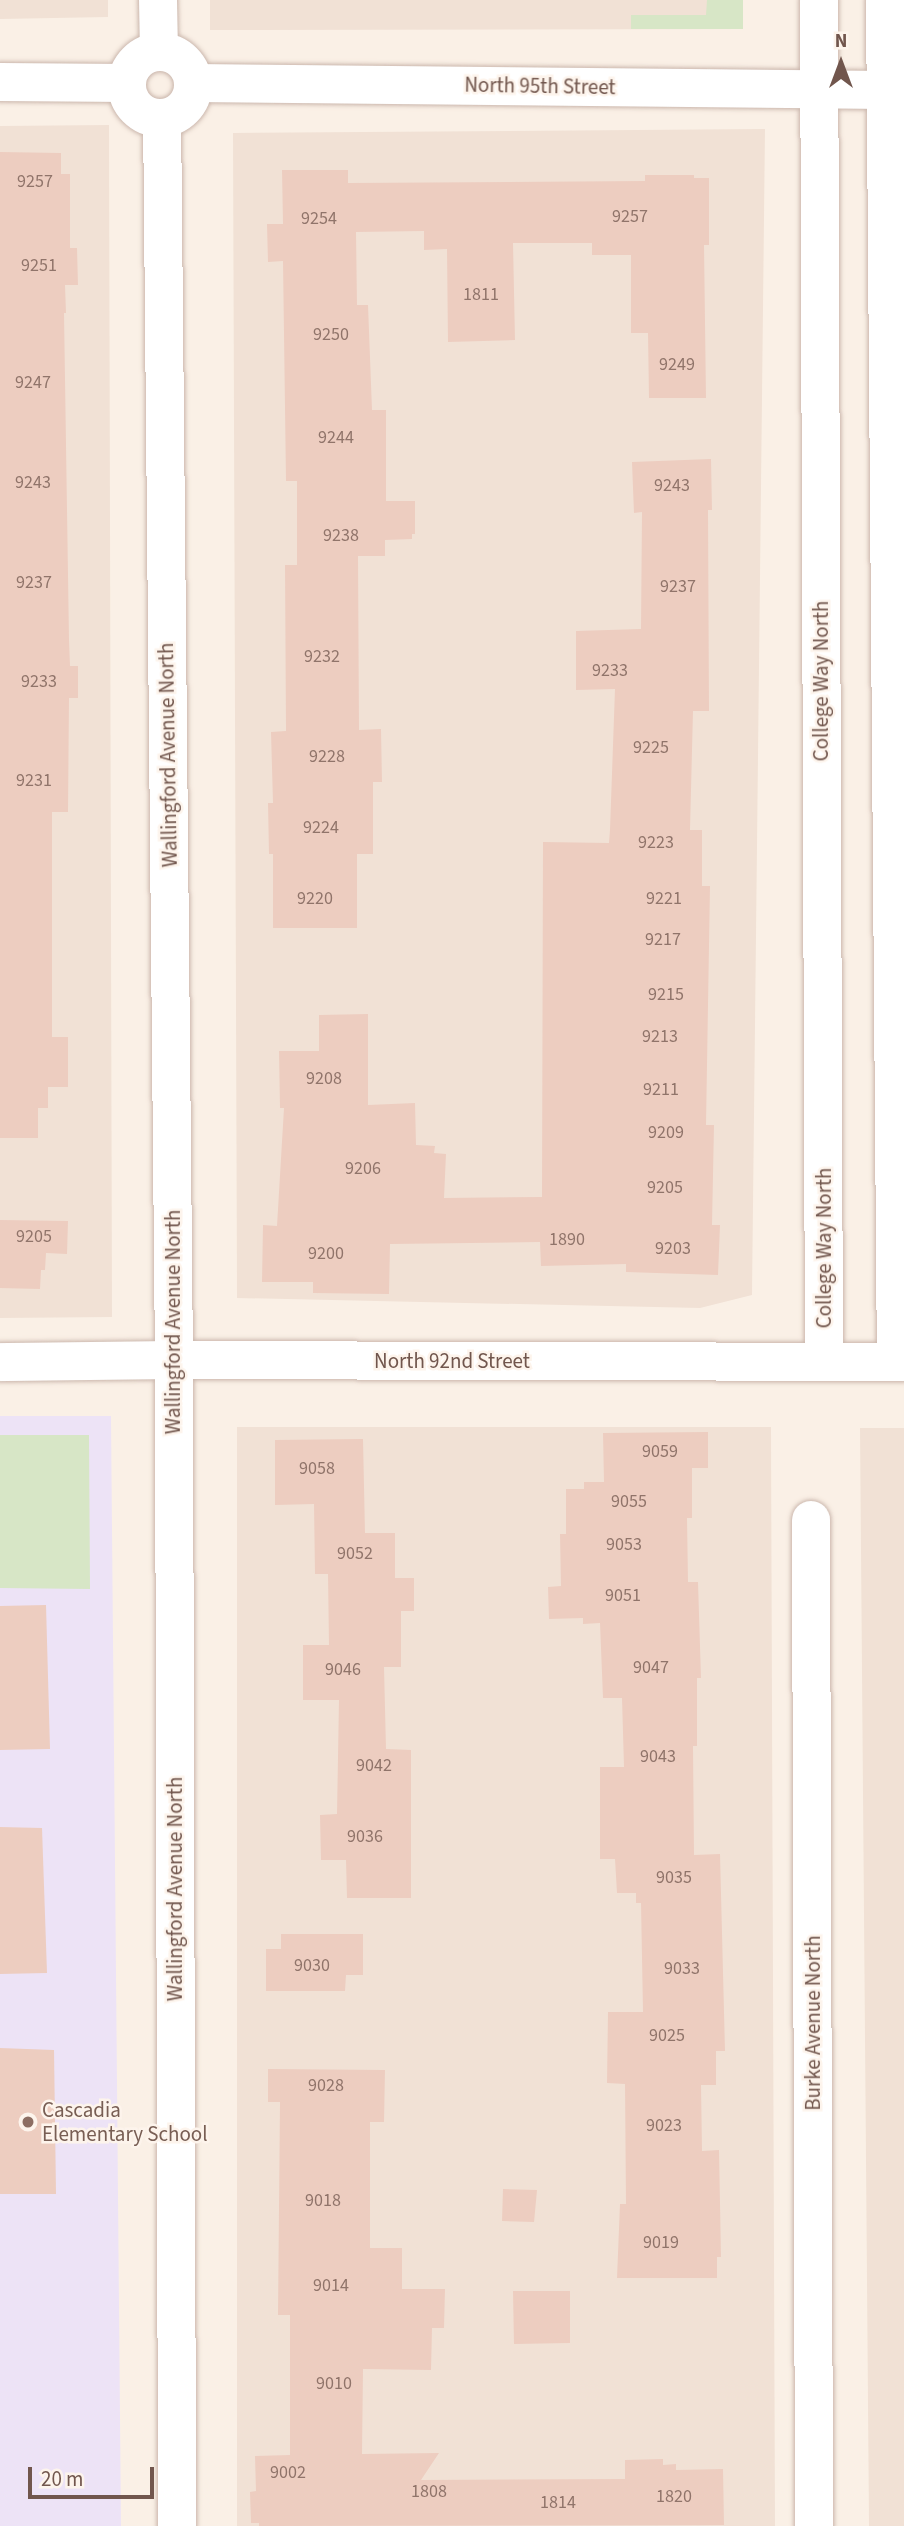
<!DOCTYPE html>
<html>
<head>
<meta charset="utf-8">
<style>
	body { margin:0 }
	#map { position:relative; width:904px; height:2526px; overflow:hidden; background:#faf0e6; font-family:"Source Sans 3",sans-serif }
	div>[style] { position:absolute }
	.residential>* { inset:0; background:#f1e1d5 }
	.education>* { inset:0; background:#ede3f6 }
	.green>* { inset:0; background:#d7e6c6 }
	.building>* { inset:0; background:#edcdc0 }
	.roads { filter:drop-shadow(0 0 2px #cbb7ad) drop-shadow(0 0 2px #cbb7ad) }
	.street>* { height:38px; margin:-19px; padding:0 19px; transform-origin:19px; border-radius:19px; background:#fff }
	.street>.ring { margin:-19px; padding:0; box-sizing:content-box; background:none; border:38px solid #fff; border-radius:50% }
	.secondary>* { height:38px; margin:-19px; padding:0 19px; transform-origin:19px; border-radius:19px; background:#fff }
	.dots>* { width:19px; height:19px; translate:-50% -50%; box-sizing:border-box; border:4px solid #fdf4ec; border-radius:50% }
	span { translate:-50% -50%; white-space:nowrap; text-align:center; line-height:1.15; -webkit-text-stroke:5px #fdf4ec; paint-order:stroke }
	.number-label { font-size:18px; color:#90746a }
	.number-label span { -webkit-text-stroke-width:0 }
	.street-label { font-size:21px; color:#71564d }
	.education-label { font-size:21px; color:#785e54 }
	.left { translate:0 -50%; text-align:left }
	.north { position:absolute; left:806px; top:28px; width:70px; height:70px; -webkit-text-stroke:5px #fdf4ec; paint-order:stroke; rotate:0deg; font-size:19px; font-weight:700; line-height:28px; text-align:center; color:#71564d }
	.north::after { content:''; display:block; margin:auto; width:24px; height:32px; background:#71564d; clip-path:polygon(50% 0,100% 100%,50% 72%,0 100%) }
	.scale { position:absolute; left:28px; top:2467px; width:126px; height:32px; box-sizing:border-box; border:4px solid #71564d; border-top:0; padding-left:9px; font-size:21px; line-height:24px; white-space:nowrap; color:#71564d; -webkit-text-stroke:5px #fdf4ec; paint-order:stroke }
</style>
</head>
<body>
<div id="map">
	<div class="residential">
		<div style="clip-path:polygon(0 0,108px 0,108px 17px,0 19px)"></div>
		<div style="clip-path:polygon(210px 0,743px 0,743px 29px,210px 30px)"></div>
		<div style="clip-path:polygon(109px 125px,112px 1317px,0 1318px,0 126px)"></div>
		<div style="clip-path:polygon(765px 129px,752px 1295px,700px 1308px,237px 1298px,233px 133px)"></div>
		<div style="clip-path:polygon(237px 1427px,771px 1427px,775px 2526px,237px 2526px)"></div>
		<div style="clip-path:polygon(860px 1428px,904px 1428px,904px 2526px,869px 2526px)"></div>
	</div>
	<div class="education">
		<div style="clip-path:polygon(0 1416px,111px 1416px,121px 2526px,0 2526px)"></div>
	</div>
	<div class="green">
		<div style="clip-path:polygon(707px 0,743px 0,743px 29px,631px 29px,631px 15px,706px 15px)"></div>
		<div style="clip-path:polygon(0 1435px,89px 1435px,90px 1589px,0 1588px)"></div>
	</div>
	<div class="building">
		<div style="clip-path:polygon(0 152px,61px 153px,61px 174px,70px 174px,70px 248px,77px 248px,78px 285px,65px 285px,66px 313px,64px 313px,69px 640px,70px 666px,78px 666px,78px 698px,69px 698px,68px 812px,52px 812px,52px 1037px,68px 1037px,68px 1087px,48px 1087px,48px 1108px,38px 1108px,38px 1138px,0 1138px)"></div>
		<div style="clip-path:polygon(282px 170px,348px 170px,348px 183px,645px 181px,645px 175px,694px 175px,694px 178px,709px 178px,709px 245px,704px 245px,706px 398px,649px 398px,648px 333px,631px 333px,631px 255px,592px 255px,592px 243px,513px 243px,515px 340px,448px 342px,447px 249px,424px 250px,424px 231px,356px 232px,357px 305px,368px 305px,372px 410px,386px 410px,386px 501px,415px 501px,415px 534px,412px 534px,412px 539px,385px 540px,385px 556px,358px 556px,359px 730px,381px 729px,382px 782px,373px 782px,373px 854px,357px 854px,357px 928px,273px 928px,273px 854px,269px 854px,268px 803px,273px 803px,271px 732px,286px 731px,285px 565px,297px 565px,297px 481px,286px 481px,283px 261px,268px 262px,267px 224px,283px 224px)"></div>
		<div style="clip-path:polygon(711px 459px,712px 510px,708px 510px,709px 711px,693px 711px,690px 830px,702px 830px,702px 886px,710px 886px,706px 1125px,714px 1125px,712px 1225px,720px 1225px,718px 1275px,626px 1272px,626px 1264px,541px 1266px,540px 1242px,390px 1244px,389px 1294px,313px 1293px,313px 1282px,262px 1282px,263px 1225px,277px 1226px,284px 1108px,280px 1108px,279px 1051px,319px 1051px,319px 1015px,368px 1014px,368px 1105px,415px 1103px,416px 1145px,435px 1146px,434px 1153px,446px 1154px,444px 1198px,542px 1197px,543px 842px,609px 843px,610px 830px,615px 689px,576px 690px,576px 631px,641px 629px,642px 512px,634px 513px,632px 462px)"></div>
		<div style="clip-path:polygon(0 1220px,68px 1221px,67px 1254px,46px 1253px,45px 1270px,41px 1270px,40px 1289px,0 1288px)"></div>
		<div style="clip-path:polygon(708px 1432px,708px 1468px,692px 1468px,692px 1518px,687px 1518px,688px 1582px,698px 1582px,701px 1678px,697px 1678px,697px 1746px,693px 1746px,694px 1855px,720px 1854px,725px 2051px,716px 2051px,716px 2085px,701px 2085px,702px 2151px,719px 2150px,721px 2257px,717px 2257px,717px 2278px,617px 2278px,620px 2204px,626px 2204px,625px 2084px,607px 2083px,608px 2012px,643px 2012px,641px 1903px,636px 1903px,636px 1893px,617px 1893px,615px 1859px,600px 1859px,600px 1767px,624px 1767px,622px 1698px,603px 1698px,600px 1623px,583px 1624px,583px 1618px,549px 1619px,548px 1587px,561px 1586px,560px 1534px,566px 1534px,566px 1489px,584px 1489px,584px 1482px,604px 1482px,603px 1433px)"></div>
		<div style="clip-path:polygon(363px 1439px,365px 1533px,395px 1533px,395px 1578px,414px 1578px,414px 1611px,401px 1611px,401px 1667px,384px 1667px,386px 1749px,411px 1750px,411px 1898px,347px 1898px,346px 1860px,321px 1860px,320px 1815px,337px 1814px,339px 1700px,303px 1700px,303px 1645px,329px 1645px,328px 1574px,315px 1574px,314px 1504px,275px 1505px,275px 1440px)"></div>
		<div style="clip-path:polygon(46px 1605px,50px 1749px,0 1750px,0 1606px)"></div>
		<div style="clip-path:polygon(0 1827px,42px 1828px,47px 1973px,0 1974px)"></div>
		<div style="clip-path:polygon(281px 1934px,363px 1934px,363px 1975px,346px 1975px,345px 1991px,266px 1991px,266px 1949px,281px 1949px)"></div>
		<div style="clip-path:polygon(0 2048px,54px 2050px,56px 2194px,0 2194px)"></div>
		<div style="clip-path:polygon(268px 2069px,385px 2070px,384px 2122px,370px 2122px,370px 2248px,402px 2248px,402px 2289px,445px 2289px,444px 2328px,432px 2328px,431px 2370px,363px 2369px,362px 2454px,439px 2453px,421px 2480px,625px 2479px,625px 2460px,663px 2459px,663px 2465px,676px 2464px,676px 2470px,723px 2469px,724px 2525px,259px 2526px,259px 2523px,251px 2523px,250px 2492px,256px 2491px,255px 2456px,290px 2455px,290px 2315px,278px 2315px,280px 2102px,268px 2102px)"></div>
		<div style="clip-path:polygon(503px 2189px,537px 2190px,534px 2222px,502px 2221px)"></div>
		<div style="clip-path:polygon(513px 2291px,570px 2291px,570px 2343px,514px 2344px)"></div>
	</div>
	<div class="roads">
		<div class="street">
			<div style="left:158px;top:0;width:52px;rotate:88.9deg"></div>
			<div class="ring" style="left:127px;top:52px;width:28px;height:28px"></div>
			<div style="left:0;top:82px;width:127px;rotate:0.5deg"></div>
			<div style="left:193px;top:83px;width:694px;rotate:0.58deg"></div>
			<div style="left:0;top:1362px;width:174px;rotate:-0.7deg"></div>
			<div style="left:174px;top:1360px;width:1242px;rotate:-90.55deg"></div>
			<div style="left:811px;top:1520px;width:1006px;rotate:89.83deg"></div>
		</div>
		<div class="secondary">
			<div style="left:819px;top:0;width:1362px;rotate:89.79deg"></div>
			<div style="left:885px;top:0;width:1362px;rotate:89.54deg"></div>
			<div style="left:177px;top:2526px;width:1166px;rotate:-90.15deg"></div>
			<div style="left:174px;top:1360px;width:730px;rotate:0.16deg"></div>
		</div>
	</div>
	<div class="dots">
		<div style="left:28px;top:2122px;background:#8d6e63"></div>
	</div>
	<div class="number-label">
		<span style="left:35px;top:182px">9257</span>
		<span style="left:630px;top:217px">9257</span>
		<span style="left:319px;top:219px">9254</span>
		<span style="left:39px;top:266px">9251</span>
		<span style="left:481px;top:295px">1811</span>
		<span style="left:331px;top:335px">9250</span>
		<span style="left:677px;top:365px">9249</span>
		<span style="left:33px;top:383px">9247</span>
		<span style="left:336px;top:438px">9244</span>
		<span style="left:33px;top:483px">9243</span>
		<span style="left:672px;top:486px">9243</span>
		<span style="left:341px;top:536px">9238</span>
		<span style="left:34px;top:583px">9237</span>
		<span style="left:678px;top:587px">9237</span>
		<span style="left:322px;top:657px">9232</span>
		<span style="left:610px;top:671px">9233</span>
		<span style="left:39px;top:682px">9233</span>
		<span style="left:651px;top:748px">9225</span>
		<span style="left:327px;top:757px">9228</span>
		<span style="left:34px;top:781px">9231</span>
		<span style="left:321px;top:828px">9224</span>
		<span style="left:656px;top:843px">9223</span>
		<span style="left:315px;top:899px">9220</span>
		<span style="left:664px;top:899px">9221</span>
		<span style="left:663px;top:940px">9217</span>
		<span style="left:666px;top:995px">9215</span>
		<span style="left:660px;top:1037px">9213</span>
		<span style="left:324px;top:1079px">9208</span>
		<span style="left:661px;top:1090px">9211</span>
		<span style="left:666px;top:1133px">9209</span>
		<span style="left:363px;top:1169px">9206</span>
		<span style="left:665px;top:1188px">9205</span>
		<span style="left:34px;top:1237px">9205</span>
		<span style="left:567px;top:1240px">1890</span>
		<span style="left:673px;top:1249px">9203</span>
		<span style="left:326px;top:1254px">9200</span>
		<span style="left:660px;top:1452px">9059</span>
		<span style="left:317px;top:1469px">9058</span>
		<span style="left:629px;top:1502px">9055</span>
		<span style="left:624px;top:1545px">9053</span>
		<span style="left:355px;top:1554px">9052</span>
		<span style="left:623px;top:1596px">9051</span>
		<span style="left:651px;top:1668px">9047</span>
		<span style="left:343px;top:1670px">9046</span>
		<span style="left:658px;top:1757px">9043</span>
		<span style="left:374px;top:1766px">9042</span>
		<span style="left:365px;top:1837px">9036</span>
		<span style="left:674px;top:1878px">9035</span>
		<span style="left:312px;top:1966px">9030</span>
		<span style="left:682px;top:1969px">9033</span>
		<span style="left:667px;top:2036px">9025</span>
		<span style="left:326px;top:2086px">9028</span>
		<span style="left:664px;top:2126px">9023</span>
		<span style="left:323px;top:2201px">9018</span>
		<span style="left:661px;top:2243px">9019</span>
		<span style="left:331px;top:2286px">9014</span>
		<span style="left:334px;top:2384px">9010</span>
		<span style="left:288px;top:2473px">9002</span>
		<span style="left:429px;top:2492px">1808</span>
		<span style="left:674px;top:2497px">1820</span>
		<span style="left:558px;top:2503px">1814</span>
	</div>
	<div class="street-label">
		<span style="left:540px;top:86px;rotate:1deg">North 95th Street</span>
		<span style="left:821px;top:681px;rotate:-90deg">College Way North</span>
		<span style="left:168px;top:755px;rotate:-91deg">Wallingford Avenue North</span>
		<span style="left:824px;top:1248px;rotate:-90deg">College Way North</span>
		<span style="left:173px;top:1322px;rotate:-90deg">Wallingford Avenue North</span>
		<span style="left:452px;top:1361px">North 92nd Street</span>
		<span style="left:175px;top:1889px;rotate:-90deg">Wallingford Avenue North</span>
		<span style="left:813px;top:2023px;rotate:-90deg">Burke Avenue North</span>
	</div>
	<div class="education-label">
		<span class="left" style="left:42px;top:2122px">Cascadia<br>Elementary School</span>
	</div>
	<div class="north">N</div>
	<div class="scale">20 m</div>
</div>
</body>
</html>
